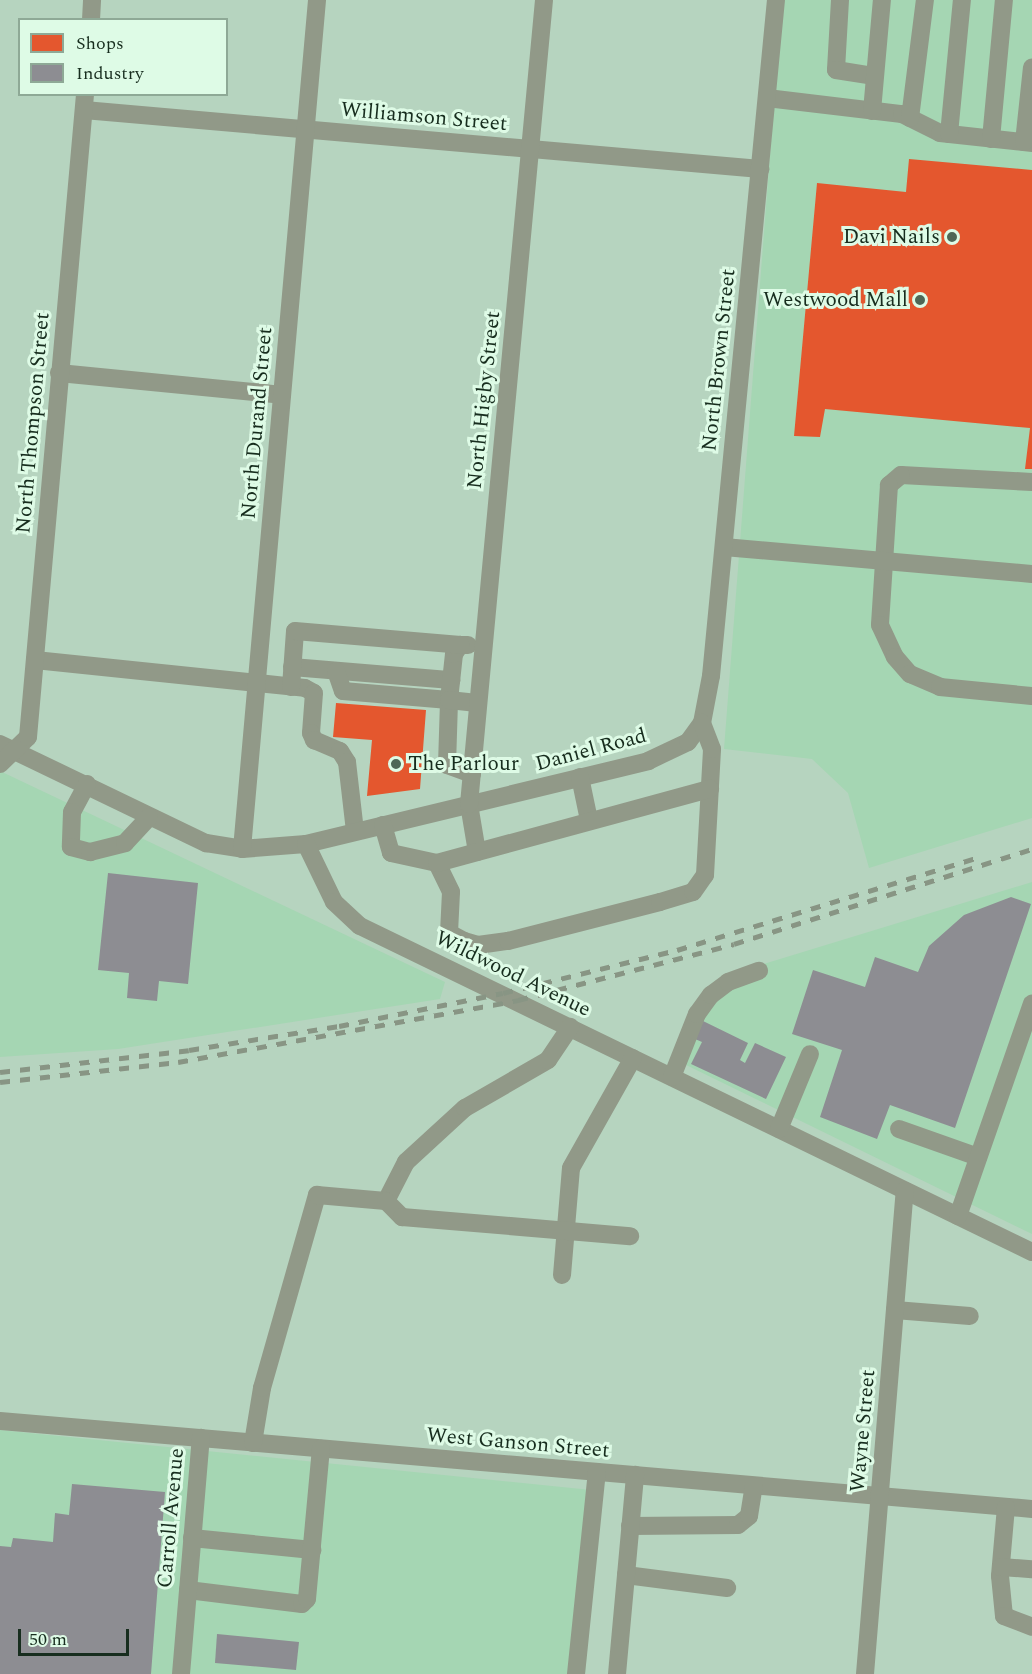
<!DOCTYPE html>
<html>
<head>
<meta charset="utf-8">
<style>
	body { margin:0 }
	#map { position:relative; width:1032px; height:1674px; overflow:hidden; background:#b6d4bf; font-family:Spectral,serif }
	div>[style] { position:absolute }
	.built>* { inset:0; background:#a5d6b3 }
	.shops>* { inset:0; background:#e4572e }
	.industry>* { inset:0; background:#8d8d92 }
	.minor>* { height:18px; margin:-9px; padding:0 9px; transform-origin:9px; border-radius:9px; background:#919988 }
	.rail>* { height:4.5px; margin-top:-2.25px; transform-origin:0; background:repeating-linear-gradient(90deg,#889584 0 10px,transparent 0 20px) }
	.dots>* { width:16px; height:16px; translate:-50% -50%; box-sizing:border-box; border:3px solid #defbe6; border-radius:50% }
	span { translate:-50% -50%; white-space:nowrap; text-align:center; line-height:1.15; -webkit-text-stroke:6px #defbe6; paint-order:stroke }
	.street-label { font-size:21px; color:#172d1e }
	.poi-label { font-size:21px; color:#172d1e }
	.right { translate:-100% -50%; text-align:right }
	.left { translate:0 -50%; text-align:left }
	.legend { position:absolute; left:18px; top:18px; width:210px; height:78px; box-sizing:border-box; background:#defbe6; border:2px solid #8ea996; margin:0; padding:8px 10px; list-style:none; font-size:18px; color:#172d1e }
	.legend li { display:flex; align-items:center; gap:12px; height:30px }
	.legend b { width:30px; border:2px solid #8ea996 }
	.scale { position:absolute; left:18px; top:1629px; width:111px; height:27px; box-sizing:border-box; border:3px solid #172d1e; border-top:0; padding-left:8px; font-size:18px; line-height:21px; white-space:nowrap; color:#172d1e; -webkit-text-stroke:4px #defbe6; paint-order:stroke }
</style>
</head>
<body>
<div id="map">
	<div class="built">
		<div style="clip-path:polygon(782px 0,1032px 0,1032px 818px,869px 868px,848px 793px,812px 759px,724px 749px)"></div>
		<div style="clip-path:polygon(0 771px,445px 982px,440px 999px,118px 1049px,0 1057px)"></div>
		<div style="clip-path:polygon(1032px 882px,1032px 1234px,682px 1063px,699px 1008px,741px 971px)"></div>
		<div style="clip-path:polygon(0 1430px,601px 1491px,585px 1674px,0 1674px)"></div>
	</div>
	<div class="shops">
		<div style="clip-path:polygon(909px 159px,1032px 170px,1032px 469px,1025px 469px,1030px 428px,825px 409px,820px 437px,794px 436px,817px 183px,906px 192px)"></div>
		<div style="clip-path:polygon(336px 703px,426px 710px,420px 789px,367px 796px,372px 740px,333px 737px)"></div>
	</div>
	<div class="industry">
		<div style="clip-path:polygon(108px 873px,198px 883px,188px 984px,159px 981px,157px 1001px,127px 998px,129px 973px,98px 970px)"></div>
		<div style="clip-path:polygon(1011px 897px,1031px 904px,955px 1128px,890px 1105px,877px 1139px,820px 1117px,842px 1050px,792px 1034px,813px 970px,865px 987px,875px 957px,918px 972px,929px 946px,964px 915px)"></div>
		<div style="clip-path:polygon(703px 1021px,748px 1043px,740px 1060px,745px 1063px,755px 1043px,786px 1057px,766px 1099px,691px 1064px,702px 1042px,695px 1039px)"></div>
		<div style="clip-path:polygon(72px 1484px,165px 1492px,151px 1674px,0 1674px,0 1546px,11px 1547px,13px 1538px,53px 1542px,55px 1513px,69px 1515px)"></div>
		<div style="clip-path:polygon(217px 1634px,299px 1642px,296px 1670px,215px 1663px)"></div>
	</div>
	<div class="minor">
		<div style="left:840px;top:0;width:70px;rotate:93.3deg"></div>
		<div style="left:836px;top:70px;width:39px;rotate:9deg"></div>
		<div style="left:91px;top:20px;width:20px;rotate:-87deg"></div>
		<div style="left:767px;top:98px;width:136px;rotate:6.8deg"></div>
		<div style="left:902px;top:114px;width:42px;rotate:26.6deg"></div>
		<div style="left:940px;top:133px;width:93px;rotate:6.2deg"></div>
		<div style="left:84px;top:110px;width:679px;rotate:4.99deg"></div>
		<div style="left:872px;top:111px;width:111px;rotate:-84.9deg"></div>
		<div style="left:910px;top:118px;width:119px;rotate:-82.8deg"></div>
		<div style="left:949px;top:134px;width:135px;rotate:-84.5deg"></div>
		<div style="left:991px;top:139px;width:140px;rotate:-84.7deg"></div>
		<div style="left:1024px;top:142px;width:75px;rotate:-83.9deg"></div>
		<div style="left:59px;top:373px;width:224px;rotate:5.6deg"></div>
		<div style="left:1032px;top:482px;width:131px;rotate:-176.9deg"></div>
		<div style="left:901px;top:475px;width:16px;rotate:140deg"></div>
		<div style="left:889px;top:485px;width:140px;rotate:93.7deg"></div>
		<div style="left:880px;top:625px;width:35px;rotate:65deg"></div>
		<div style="left:895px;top:657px;width:23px;rotate:49deg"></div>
		<div style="left:910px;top:674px;width:33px;rotate:23deg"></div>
		<div style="left:940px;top:687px;width:92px;rotate:5.6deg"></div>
		<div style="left:724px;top:547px;width:309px;rotate:5deg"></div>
		<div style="left:35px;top:660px;width:271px;rotate:5.9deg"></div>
		<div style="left:305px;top:688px;width:10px;rotate:29deg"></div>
		<div style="left:314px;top:693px;width:40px;rotate:94.3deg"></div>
		<div style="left:311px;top:733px;width:8px;rotate:67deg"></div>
		<div style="left:314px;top:740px;width:28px;rotate:23deg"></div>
		<div style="left:340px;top:751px;width:13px;rotate:58deg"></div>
		<div style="left:347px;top:762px;width:69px;rotate:83.4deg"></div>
		<div style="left:292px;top:667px;width:160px;rotate:4.7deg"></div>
		<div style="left:336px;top:671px;width:21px;rotate:71deg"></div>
		<div style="left:343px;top:691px;width:106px;rotate:4.9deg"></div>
		<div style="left:449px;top:700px;width:46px;rotate:-83.8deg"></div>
		<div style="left:454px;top:654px;width:11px;rotate:-56deg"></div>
		<div style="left:460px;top:645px;width:8px"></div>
		<div style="left:291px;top:687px;width:56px;rotate:-85.9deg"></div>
		<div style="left:295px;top:631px;width:166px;rotate:4.8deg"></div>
		<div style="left:0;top:744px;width:229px;rotate:25.7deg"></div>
		<div style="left:206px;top:843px;width:36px;rotate:9deg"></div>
		<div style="left:242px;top:849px;width:64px;rotate:-4.5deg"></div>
		<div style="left:306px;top:844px;width:352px;rotate:-13.6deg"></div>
		<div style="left:648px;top:761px;width:44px;rotate:-25.4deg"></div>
		<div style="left:688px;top:742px;width:24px;rotate:-54deg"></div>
		<div style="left:702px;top:723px;width:48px;rotate:-79.2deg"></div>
		<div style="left:711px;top:676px;width:679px;rotate:-84.51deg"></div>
		<div style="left:0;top:764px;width:39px;rotate:-44deg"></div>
		<div style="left:28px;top:737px;width:646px;rotate:-84.93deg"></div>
		<div style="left:472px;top:774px;width:27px;rotate:-160deg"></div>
		<div style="left:447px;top:765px;width:65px;rotate:-88.2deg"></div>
		<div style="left:449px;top:700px;width:28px;rotate:6deg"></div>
		<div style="left:580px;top:777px;width:44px;rotate:78.2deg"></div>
		<div style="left:87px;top:784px;width:32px;rotate:118deg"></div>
		<div style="left:72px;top:812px;width:35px;rotate:92deg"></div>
		<div style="left:71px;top:847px;width:20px;rotate:15deg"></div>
		<div style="left:90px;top:852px;width:36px;rotate:-14deg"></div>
		<div style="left:125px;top:843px;width:35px;rotate:-47deg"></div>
		<div style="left:383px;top:825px;width:29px;rotate:74deg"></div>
		<div style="left:391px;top:853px;width:47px;rotate:12.3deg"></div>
		<div style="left:437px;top:863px;width:32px;rotate:64deg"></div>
		<div style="left:451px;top:892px;width:41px;rotate:92.8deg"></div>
		<div style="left:449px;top:933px;width:17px;rotate:28deg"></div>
		<div style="left:464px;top:941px;width:15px;rotate:16deg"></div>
		<div style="left:478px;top:945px;width:30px;rotate:-8deg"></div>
		<div style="left:508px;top:941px;width:157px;rotate:-14.4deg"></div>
		<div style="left:660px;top:902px;width:34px;rotate:-17deg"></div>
		<div style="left:693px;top:892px;width:21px;rotate:-55deg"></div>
		<div style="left:705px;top:875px;width:126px;rotate:-86.8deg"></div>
		<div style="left:712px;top:749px;width:28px;rotate:-111deg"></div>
		<div style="left:306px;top:844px;width:64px;rotate:64.2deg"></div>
		<div style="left:334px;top:902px;width:35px;rotate:43deg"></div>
		<div style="left:360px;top:926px;width:747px;rotate:25.88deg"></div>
		<div style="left:242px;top:849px;width:852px;rotate:-84.95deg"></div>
		<div style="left:477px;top:852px;width:49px;rotate:-99.5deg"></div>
		<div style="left:469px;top:804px;width:807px;rotate:-84.67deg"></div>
		<div style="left:437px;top:863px;width:283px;rotate:-15.2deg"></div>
		<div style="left:672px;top:1077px;width:68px;rotate:-68.4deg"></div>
		<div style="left:697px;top:1014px;width:24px;rotate:-54deg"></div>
		<div style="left:711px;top:995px;width:21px;rotate:-37deg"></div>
		<div style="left:728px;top:982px;width:33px;rotate:-20deg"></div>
		<div style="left:779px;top:1129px;width:81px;rotate:-67.5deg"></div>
		<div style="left:899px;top:1129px;width:84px;rotate:19.5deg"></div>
		<div style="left:386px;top:1201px;width:44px;rotate:-62.9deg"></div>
		<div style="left:406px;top:1162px;width:80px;rotate:-42.5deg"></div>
		<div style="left:465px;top:1108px;width:96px;rotate:-30deg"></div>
		<div style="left:548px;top:1060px;width:40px;rotate:-56deg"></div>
		<div style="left:958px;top:1216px;width:225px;rotate:-70.8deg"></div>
		<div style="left:562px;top:1275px;width:107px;rotate:-85.2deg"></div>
		<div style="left:571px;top:1168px;width:126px;rotate:-60.6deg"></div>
		<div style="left:895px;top:1310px;width:75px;rotate:4.6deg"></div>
		<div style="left:0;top:1421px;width:1036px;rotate:4.87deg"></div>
		<div style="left:253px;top:1443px;width:56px;rotate:-80.7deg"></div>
		<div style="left:262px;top:1388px;width:201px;rotate:-74.1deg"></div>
		<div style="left:317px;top:1195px;width:69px;rotate:5deg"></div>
		<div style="left:386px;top:1201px;width:23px;rotate:45deg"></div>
		<div style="left:402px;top:1217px;width:229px;rotate:4.8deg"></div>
		<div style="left:1006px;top:1507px;width:69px;rotate:95deg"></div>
		<div style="left:1000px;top:1576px;width:40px;rotate:84.3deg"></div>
		<div style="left:1004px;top:1616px;width:30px;rotate:21deg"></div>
		<div style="left:630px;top:1526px;width:108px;rotate:-0.5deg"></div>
		<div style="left:738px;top:1525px;width:14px;rotate:-39deg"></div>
		<div style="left:749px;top:1516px;width:30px;rotate:-81deg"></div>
		<div style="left:192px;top:1538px;width:121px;rotate:5.7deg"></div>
		<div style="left:1001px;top:1567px;width:31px;rotate:4deg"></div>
		<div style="left:626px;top:1575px;width:102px;rotate:7.3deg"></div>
		<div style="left:188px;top:1590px;width:115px;rotate:7deg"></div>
		<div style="left:302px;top:1604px;width:7px;rotate:-45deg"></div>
		<div style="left:307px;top:1599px;width:151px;rotate:-84.7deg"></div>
		<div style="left:181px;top:1674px;width:237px;rotate:-85.2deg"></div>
		<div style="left:576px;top:1674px;width:203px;rotate:-84.1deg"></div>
		<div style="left:617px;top:1674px;width:200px;rotate:-84.8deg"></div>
		<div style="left:865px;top:1674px;width:485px;rotate:-85.3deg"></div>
	</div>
	<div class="rail">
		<div style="left:0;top:1072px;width:190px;rotate:-6.6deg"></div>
		<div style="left:189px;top:1050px;width:152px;rotate:-9.1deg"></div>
		<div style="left:339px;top:1026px;width:167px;rotate:-11.4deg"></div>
		<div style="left:503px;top:993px;width:179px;rotate:-13.9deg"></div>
		<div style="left:677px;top:950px;width:319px;rotate:-17.1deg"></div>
		<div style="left:0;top:1082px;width:179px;rotate:-6.4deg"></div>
		<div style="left:178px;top:1062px;width:346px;rotate:-10.3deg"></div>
		<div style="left:518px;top:1000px;width:223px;rotate:-14.5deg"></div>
		<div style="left:734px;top:944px;width:313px;rotate:-17.7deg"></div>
	</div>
	<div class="dots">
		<div style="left:952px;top:237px;background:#4f6756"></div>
		<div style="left:920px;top:300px;background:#4f6756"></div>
		<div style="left:396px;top:764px;background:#4f6756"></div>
	</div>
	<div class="street-label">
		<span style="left:424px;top:117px;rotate:5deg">Williamson Street</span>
		<span style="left:719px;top:360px;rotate:-84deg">North Brown Street</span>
		<span style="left:484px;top:400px;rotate:-84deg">North Higby Street</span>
		<span style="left:33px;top:423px;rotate:-85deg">North Thompson Street</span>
		<span style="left:257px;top:423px;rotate:-85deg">North Durand Street</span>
		<span style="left:591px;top:750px;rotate:-15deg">Daniel Road</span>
		<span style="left:513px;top:974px;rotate:26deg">Wildwood Avenue</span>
		<span style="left:863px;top:1431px;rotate:-85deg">Wayne Street</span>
		<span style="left:518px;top:1443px;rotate:5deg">West Ganson Street</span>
		<span style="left:171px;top:1518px;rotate:-85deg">Carroll Avenue</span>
	</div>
	<div class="poi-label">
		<span class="right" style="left:940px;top:237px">Davi Nails</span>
		<span class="right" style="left:908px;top:300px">Westwood Mall</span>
		<span class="left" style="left:408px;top:764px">The Parlour</span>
	</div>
	<ul class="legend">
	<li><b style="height:16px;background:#e4572e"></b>Shops</li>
	<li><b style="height:16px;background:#8d8d92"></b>Industry</li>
	</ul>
	<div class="scale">50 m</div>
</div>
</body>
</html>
